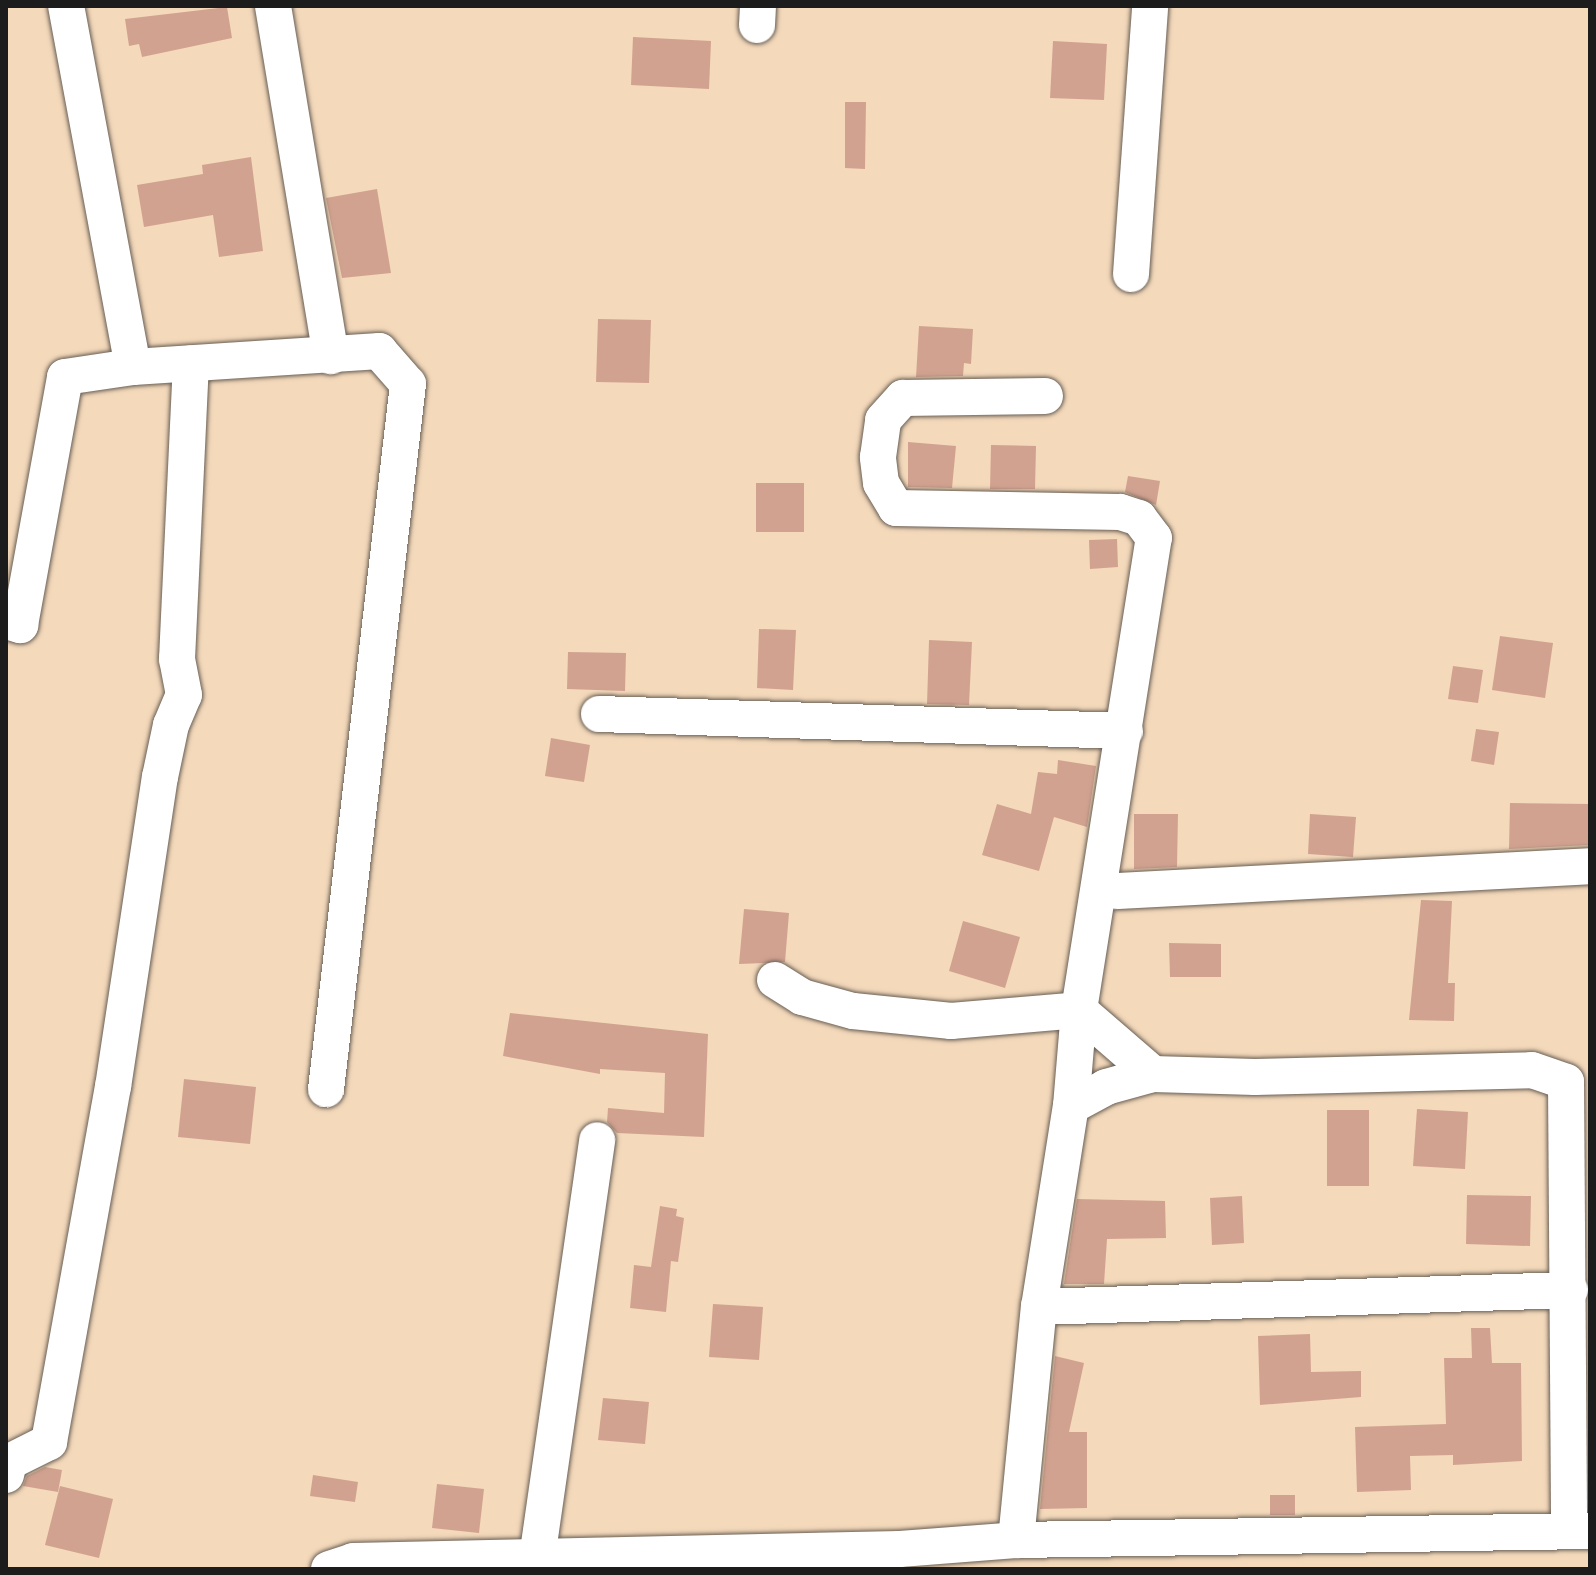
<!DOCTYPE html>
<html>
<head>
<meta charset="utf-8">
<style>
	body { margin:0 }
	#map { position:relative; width:1596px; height:1575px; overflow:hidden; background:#f4d9bb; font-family:"EB Garamond",serif }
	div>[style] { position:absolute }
	.building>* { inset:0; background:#d2a290 }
	.roads { filter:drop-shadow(0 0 2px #685e54) drop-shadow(0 0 2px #685e54) }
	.minor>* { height:36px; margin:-18px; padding:0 18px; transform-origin:18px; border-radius:18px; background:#fff }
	span { translate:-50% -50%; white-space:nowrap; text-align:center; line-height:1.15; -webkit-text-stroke:8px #fff; paint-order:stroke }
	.frame { position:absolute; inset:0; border:8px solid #1c1c1c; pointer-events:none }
</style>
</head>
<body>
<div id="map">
	<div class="building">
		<div style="clip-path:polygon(227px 7px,232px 38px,142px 57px,139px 44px,129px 46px,125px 19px)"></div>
		<div style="clip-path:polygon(633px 37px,711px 41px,709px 89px,631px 85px)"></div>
		<div style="clip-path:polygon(1053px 41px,1107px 44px,1104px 100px,1050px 98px)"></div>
		<div style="clip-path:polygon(845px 102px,866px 102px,865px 169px,845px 168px)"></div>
		<div style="clip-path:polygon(251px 157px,263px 251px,219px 257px,213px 215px,144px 227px,137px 185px,203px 174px,202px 165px)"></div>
		<div style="clip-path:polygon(377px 189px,391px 273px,342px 278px,326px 198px)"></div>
		<div style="clip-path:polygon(598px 319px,651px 320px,649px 383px,596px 382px)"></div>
		<div style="clip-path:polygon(919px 326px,973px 329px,971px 364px,964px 363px,963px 376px,916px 377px)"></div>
		<div style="clip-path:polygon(908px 442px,956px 446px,952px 488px,908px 487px)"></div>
		<div style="clip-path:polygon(991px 445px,1036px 446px,1035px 489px,990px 489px)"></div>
		<div style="clip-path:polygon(1128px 476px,1160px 481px,1156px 505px,1125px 492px)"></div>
		<div style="clip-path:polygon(756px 483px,804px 483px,804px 532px,756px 532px)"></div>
		<div style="clip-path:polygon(1117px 539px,1118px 567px,1090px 569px,1089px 540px)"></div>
		<div style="clip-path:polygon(759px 629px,796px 630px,793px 690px,757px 688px)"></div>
		<div style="clip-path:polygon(1500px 636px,1553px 643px,1545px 698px,1492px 690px)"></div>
		<div style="clip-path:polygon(929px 640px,972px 642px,969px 705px,927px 704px)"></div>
		<div style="clip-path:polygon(568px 652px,626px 653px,625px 691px,567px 689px)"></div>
		<div style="clip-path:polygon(1453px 666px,1483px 670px,1478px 703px,1448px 699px)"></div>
		<div style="clip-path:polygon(1476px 729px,1499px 732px,1494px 765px,1471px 761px)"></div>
		<div style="clip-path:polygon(551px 738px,590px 745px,584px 782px,545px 776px)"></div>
		<div style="clip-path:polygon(1058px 760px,1096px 766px,1087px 827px,1054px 817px,1039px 871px,982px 855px,997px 804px,1031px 814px,1038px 772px,1057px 774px)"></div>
		<div style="clip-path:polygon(1510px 803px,1590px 804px,1590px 845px,1509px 849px)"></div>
		<div style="clip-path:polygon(1134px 814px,1178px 814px,1177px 867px,1134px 869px)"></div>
		<div style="clip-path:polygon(1310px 814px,1356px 817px,1353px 857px,1308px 854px)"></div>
		<div style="clip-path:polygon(1421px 900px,1452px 901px,1448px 983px,1455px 983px,1454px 1021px,1409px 1020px)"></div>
		<div style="clip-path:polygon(744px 909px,789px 913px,785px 962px,739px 964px)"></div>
		<div style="clip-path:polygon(963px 921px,1020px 937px,1005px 988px,949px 971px)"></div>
		<div style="clip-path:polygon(1169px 943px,1221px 944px,1221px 977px,1170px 977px)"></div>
		<div style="clip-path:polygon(510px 1013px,708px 1034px,704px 1137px,617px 1133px,607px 1122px,608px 1108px,664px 1113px,665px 1073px,600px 1069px,600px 1074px,503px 1056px)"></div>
		<div style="clip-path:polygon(184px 1079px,256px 1087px,250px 1144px,178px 1137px)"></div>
		<div style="clip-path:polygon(1417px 1109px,1468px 1112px,1465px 1169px,1413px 1166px)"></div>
		<div style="clip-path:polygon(1327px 1110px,1369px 1110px,1369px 1186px,1327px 1186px)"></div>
		<div style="clip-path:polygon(1467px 1195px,1531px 1196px,1530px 1246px,1466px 1244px)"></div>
		<div style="clip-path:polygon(1242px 1196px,1244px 1243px,1212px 1245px,1210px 1198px)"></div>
		<div style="clip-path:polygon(1077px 1199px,1165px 1201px,1166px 1238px,1107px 1239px,1104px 1284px,1064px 1284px)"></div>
		<div style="clip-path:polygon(660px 1206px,677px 1209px,676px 1216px,684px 1218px,678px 1262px,671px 1261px,666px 1312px,630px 1308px,634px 1265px,651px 1267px)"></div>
		<div style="clip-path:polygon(713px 1304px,763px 1307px,759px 1360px,709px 1357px)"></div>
		<div style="clip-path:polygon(1471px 1328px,1490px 1328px,1492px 1363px,1521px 1363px,1522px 1461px,1453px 1465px,1453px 1455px,1410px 1456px,1411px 1490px,1357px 1492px,1355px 1427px,1446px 1424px,1444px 1358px,1472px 1358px)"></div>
		<div style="clip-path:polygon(1310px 1334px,1311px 1372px,1361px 1371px,1361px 1397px,1260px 1405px,1258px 1336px)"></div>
		<div style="clip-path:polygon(1055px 1356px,1084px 1363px,1069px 1432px,1087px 1432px,1087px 1508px,1040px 1509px)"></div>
		<div style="clip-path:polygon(603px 1398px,649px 1402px,645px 1444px,598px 1440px)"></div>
		<div style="clip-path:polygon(45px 1467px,62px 1470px,58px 1492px,23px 1486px,27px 1476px)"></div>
		<div style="clip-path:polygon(313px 1475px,358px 1482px,355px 1502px,310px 1496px)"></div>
		<div style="clip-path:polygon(437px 1484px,484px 1489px,479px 1533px,432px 1528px)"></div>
		<div style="clip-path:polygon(60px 1486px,113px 1499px,99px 1558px,45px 1545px)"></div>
		<div style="clip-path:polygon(1270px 1495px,1295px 1495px,1295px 1515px,1270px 1515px)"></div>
	</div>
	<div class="roads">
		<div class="minor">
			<div style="left:273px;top:6px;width:355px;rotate:80.6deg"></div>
			<div style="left:757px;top:25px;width:19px;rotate:-87deg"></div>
			<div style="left:1131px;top:274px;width:269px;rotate:-85.9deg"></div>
			<div style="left:133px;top:367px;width:247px;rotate:-3.7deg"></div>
			<div style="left:379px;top:351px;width:44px;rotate:48.7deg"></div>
			<div style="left:408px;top:384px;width:710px;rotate:96.63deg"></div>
			<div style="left:6px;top:621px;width:15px;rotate:16deg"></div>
			<div style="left:20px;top:625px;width:252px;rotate:-79.7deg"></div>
			<div style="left:65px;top:377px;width:69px;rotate:-8.4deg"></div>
			<div style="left:133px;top:367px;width:367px;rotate:-100.5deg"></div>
			<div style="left:599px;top:714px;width:526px;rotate:1.85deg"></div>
			<div style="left:1117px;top:891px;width:474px;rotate:-3deg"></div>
			<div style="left:775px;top:980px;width:32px;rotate:32deg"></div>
			<div style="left:802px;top:997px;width:53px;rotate:15.4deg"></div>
			<div style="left:853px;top:1011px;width:99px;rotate:5.8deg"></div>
			<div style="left:951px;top:1021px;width:128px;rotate:-4.9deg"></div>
			<div style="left:1079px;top:1010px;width:98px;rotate:40.9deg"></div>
			<div style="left:1071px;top:1106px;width:40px;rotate:-28deg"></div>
			<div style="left:1106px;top:1087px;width:49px;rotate:-15.5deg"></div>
			<div style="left:1153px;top:1074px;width:102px;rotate:1.7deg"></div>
			<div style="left:1255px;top:1077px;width:277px;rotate:-1.4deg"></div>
			<div style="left:1532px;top:1070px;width:36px;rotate:19deg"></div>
			<div style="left:1566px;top:1082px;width:449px;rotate:89.6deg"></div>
			<div style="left:1039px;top:1307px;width:531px;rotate:-1.83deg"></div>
			<div style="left:6px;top:1475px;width:13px;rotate:-77deg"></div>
			<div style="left:9px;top:1462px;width:45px;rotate:-26.6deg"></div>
			<div style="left:49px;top:1442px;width:361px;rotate:-79.8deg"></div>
			<div style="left:113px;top:1087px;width:314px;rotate:-81.4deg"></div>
			<div style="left:160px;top:777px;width:53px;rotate:-78.1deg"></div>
			<div style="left:171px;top:725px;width:33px;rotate:-67deg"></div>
			<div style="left:184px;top:695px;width:37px;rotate:-101deg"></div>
			<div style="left:177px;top:659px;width:296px;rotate:-87.3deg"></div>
			<div style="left:1016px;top:1540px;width:234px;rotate:-84.4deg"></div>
			<div style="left:1039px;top:1307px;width:204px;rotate:-81deg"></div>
			<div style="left:1071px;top:1106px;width:96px;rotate:-85.2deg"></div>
			<div style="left:1079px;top:1010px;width:478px;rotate:-81deg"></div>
			<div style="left:1154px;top:538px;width:25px;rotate:-127deg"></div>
			<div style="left:1139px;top:518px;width:20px;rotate:-162deg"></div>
			<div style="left:1120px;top:512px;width:224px;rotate:-179deg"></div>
			<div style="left:896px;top:508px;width:29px;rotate:-121deg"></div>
			<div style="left:881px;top:483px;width:26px;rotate:-97deg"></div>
			<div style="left:878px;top:457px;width:37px;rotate:-82deg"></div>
			<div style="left:883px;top:420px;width:30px;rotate:-48deg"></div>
			<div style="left:903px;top:398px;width:142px;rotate:-0.8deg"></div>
			<div style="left:537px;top:1558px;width:422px;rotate:-81.8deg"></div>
			<div style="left:329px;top:1569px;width:25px;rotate:-18deg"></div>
			<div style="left:353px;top:1561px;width:547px;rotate:-1.26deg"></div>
			<div style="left:900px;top:1549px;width:116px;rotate:-4.4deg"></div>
			<div style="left:1016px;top:1540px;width:574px;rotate:-0.9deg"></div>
		</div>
	</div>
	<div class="frame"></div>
</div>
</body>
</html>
